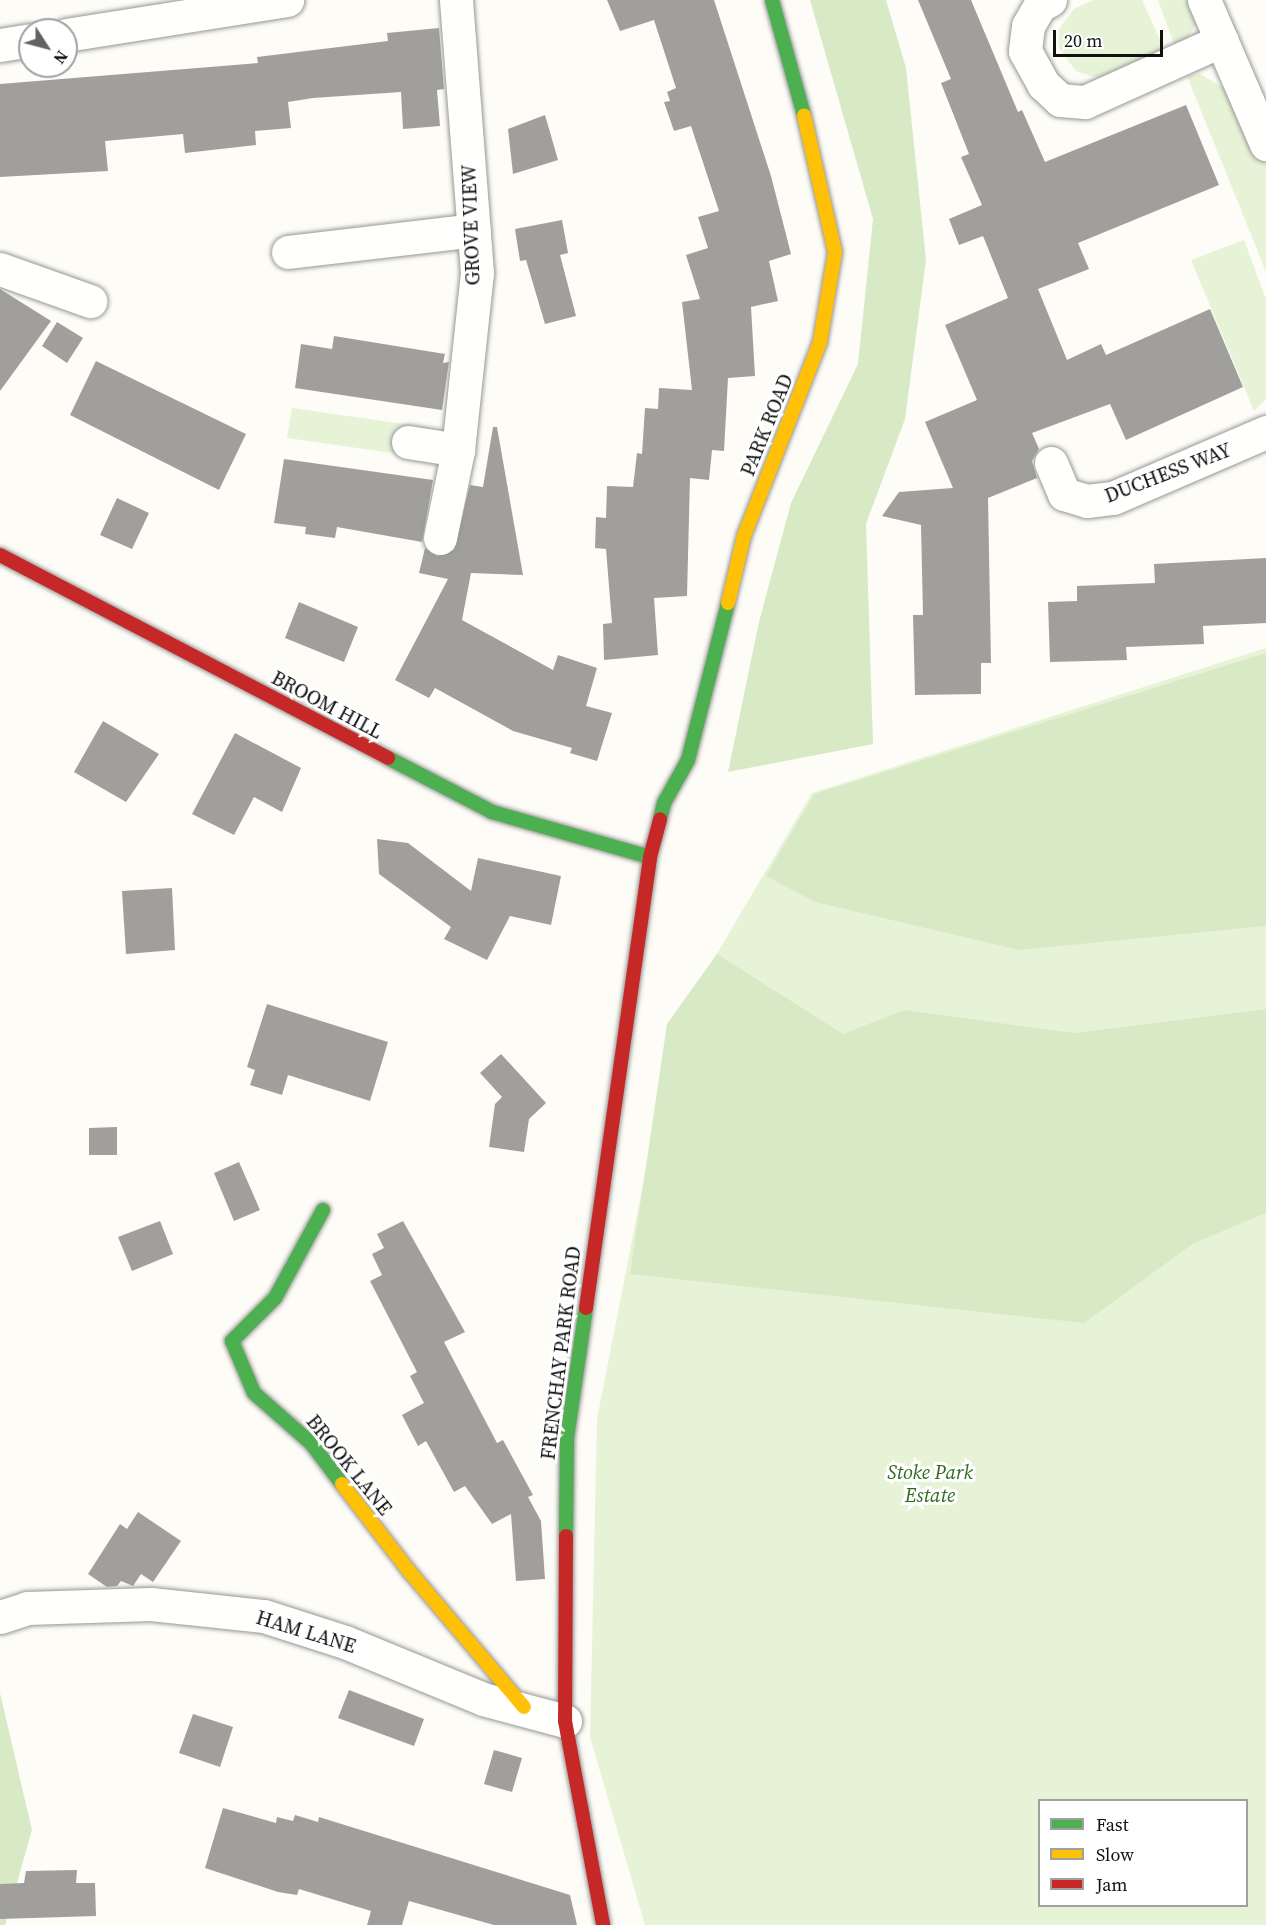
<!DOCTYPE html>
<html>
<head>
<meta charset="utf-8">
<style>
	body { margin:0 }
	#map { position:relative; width:1266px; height:1925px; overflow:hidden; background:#fdfcf7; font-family:"Source Serif 4",serif }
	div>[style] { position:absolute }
	.green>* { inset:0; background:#e7f3d7 }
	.forest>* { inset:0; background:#d8eac5 }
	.building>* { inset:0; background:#a19f9c }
	.roads { filter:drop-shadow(0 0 2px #979795) drop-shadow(0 0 2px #979795) }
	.street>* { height:33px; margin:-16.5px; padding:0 16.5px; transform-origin:16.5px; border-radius:16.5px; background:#fffffe }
	.fast>* { height:14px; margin:-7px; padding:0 7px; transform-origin:7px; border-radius:7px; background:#4caf50 }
	.slow>* { height:14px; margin:-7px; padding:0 7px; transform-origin:7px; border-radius:7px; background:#ffc107 }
	.jam>* { height:14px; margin:-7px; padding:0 7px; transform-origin:7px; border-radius:7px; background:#c62828 }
	span { translate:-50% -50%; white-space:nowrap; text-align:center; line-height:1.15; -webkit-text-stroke:6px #fff; paint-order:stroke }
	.street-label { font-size:20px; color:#111 }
	.park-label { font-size:20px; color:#2f6b1f; font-style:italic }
	.legend { position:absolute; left:1038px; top:1799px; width:210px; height:108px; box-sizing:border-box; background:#fff; border:2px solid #a0a0a0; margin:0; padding:8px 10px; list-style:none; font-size:18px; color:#111 }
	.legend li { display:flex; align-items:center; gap:12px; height:30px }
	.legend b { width:30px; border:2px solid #a0a0a0 }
	.north { position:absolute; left:18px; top:18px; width:60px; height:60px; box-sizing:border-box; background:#fff; border:2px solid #a0a0a0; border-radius:50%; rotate:126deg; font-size:16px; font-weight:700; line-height:24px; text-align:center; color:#111 }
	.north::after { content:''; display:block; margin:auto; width:21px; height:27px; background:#646362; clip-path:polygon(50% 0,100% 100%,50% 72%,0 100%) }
	.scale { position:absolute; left:1053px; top:30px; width:110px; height:27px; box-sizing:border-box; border:3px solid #111; border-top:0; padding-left:8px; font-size:18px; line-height:21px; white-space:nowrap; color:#111; -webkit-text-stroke:4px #fff; paint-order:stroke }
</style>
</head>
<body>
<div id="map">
	<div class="green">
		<div style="clip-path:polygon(1093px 0,1142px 0,1165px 51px,1098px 78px,1076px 71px,1059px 48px,1059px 29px,1074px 9px)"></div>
		<div style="clip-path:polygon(1158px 0,1197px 0,1200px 19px,1187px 38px,1175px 46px)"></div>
		<div style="clip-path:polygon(1200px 74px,1239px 97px,1266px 164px,1266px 272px,1187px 76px)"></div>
		<div style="clip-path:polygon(1244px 240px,1266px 299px,1266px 399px,1254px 411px,1191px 260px)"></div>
		<div style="clip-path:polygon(292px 408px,411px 425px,406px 455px,287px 438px)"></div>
		<div style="clip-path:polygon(evenodd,1266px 648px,1266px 1925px,645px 1925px,590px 1737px,597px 1419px,674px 1026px,812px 793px,1266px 648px,1040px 1800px,1246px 1800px,1246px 1906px,1040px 1906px,1040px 1800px)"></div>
	</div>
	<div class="forest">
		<div style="clip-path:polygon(810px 0,886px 0,906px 68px,926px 260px,905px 419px,866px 524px,873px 744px,728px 772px,759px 622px,791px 503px,858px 364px,873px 219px)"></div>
		<div style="clip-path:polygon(1266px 653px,1266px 926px,1019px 950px,815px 902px,766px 876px,814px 794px)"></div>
		<div style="clip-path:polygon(717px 954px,843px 1034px,904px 1010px,1074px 1033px,1266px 1009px,1266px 1213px,1194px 1243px,1084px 1323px,630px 1274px,667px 1024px)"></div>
		<div style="clip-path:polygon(0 1693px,32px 1830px,5px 1925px,0 1925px)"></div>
	</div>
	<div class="building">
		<div style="clip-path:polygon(607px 0,714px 0,771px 176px,791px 254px,769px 261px,778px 301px,751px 307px,755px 376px,728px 378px,724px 451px,712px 450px,709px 480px,690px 478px,687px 596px,654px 598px,658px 655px,604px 660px,603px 624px,612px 623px,606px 549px,595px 548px,596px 517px,606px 518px,607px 486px,633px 487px,637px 453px,642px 454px,645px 408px,658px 409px,659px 388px,692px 390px,682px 302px,700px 299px,686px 255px,708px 248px,698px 217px,719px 211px,691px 126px,674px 131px,664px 102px,670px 101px,667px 92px,676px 88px,654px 20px,620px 31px)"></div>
		<div style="clip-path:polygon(918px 0,971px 0,1018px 112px,1022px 110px,1045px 162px,1186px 105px,1219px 185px,1078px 243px,1089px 269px,1038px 289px,1067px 360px,1101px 344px,1106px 355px,1210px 309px,1243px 387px,1126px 440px,1110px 404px,1032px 433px,1039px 449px,1032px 461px,1037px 478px,988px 498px,991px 663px,981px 663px,981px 694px,915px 695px,913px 615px,923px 615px,921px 525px,882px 516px,899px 492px,953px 488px,925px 422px,977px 400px,945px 325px,1008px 298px,983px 236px,959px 245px,949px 219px,982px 205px,961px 157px,969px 154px,941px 83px,951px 79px)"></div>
		<div style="clip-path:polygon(439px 28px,444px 89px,437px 90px,440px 126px,403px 129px,401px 92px,313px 98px,288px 102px,291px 128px,255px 131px,256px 145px,185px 153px,183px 134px,105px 141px,108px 171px,0 177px,0 84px,258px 63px,257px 57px,388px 41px,387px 33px)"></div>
		<div style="clip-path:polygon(545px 115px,558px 160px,513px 174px,508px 129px)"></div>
		<div style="clip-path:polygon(562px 220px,568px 253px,560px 255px,576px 316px,545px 324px,526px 260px,520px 261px,515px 229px)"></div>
		<div style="clip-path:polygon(0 289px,51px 321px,0 391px)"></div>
		<div style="clip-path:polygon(57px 322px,83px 338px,67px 363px,42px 346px)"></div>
		<div style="clip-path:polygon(334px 336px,445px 354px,443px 363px,449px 362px,442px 410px,295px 388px,301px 344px,332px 349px)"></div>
		<div style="clip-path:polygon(96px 361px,246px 434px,219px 490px,70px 415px)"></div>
		<div style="clip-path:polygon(493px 427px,497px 427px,523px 575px,471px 573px,462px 620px,553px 670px,558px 655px,597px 668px,586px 706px,612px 713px,597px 761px,570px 753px,572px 748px,513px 731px,435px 688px,429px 698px,395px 680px,448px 579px,419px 573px,425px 548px,437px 556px,454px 550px,470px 485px,483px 487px)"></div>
		<div style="clip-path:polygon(284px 459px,433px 480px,422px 542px,337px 527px,335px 538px,305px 534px,306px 527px,274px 523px)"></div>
		<div style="clip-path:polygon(117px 498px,149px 513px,132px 549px,100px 535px)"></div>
		<div style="clip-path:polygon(1266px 558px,1266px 623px,1203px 626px,1204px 644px,1126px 647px,1127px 660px,1050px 662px,1048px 602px,1077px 601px,1077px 586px,1155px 583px,1154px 564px)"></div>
		<div style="clip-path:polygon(299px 602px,358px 627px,344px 662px,285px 638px)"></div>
		<div style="clip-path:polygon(103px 721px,159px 754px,126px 802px,74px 772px)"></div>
		<div style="clip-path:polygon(235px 733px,301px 768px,282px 812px,254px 797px,234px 835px,192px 814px)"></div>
		<div style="clip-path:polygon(377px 839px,408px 843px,471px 891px,478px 858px,561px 876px,551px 925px,510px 916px,487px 960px,444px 939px,451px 927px,379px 874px)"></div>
		<div style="clip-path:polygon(172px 888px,175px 950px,126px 954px,122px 891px)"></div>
		<div style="clip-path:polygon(267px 1004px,388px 1042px,370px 1101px,288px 1075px,282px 1095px,250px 1085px,255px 1070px,247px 1067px)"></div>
		<div style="clip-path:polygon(501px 1054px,546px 1103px,529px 1119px,524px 1152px,489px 1147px,495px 1104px,502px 1097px,480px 1073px)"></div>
		<div style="clip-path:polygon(117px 1127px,117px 1155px,89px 1155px,89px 1128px)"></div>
		<div style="clip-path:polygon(239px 1162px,260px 1210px,234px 1221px,214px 1173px)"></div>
		<div style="clip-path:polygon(160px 1221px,173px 1254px,132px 1271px,118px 1237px)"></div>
		<div style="clip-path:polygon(403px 1221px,465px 1332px,444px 1342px,497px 1443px,503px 1440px,533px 1495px,528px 1497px,541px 1521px,545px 1579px,516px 1581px,511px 1514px,492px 1524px,465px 1486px,454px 1492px,426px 1441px,418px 1446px,402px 1415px,424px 1403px,410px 1376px,417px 1372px,370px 1281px,382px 1275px,372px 1254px,384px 1248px,377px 1234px)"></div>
		<div style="clip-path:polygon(138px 1512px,181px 1541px,153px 1582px,141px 1574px,133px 1586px,121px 1581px,117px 1586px,107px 1587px,88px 1574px,120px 1524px,127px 1529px)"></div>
		<div style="clip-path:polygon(349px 1690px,424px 1719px,414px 1746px,338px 1718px)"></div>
		<div style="clip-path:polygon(193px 1714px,233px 1727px,220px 1767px,179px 1753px)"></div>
		<div style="clip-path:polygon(494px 1750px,522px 1758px,512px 1792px,484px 1784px)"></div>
		<div style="clip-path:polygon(223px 1808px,276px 1823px,277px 1817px,293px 1821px,295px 1815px,318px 1822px,319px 1817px,570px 1895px,577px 1925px,494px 1925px,409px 1901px,402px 1925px,367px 1925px,371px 1911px,299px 1889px,297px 1895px,278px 1892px,205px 1868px)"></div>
		<div style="clip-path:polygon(77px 1870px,76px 1883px,95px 1883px,96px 1916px,0 1919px,0 1884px,24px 1883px,26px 1871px)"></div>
	</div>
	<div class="roads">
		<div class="street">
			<div style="left:1050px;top:0;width:11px;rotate:153deg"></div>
			<div style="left:1040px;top:5px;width:24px;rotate:120deg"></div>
			<div style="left:1028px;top:26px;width:25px;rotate:97deg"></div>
			<div style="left:1025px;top:51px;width:38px;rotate:61deg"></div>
			<div style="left:1043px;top:84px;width:23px;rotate:43deg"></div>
			<div style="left:1060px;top:100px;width:25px;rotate:5deg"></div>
			<div style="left:1085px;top:102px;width:150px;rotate:-24.3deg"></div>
			<div style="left:1204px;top:0;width:157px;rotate:66.7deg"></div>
			<div style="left:66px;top:35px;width:224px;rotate:-9deg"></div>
			<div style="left:0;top:45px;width:30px;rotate:-9deg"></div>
			<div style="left:288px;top:252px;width:187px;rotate:-6.7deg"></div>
			<div style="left:0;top:269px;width:96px;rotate:19.6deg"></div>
			<div style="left:408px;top:442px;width:51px;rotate:9.1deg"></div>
			<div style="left:1051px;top:463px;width:34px;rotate:67deg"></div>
			<div style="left:1064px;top:494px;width:24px;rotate:17deg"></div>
			<div style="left:1087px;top:501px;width:26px;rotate:-7deg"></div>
			<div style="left:1113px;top:498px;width:167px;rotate:-23.3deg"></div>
			<div style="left:440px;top:538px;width:90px;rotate:-78.4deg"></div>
			<div style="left:458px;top:450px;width:178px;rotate:-83.9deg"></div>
			<div style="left:477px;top:273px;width:274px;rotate:-94.4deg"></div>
			<div style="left:0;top:1617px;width:28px;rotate:-18deg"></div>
			<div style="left:27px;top:1608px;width:124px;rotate:-1.8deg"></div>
			<div style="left:151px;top:1604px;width:114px;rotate:6.1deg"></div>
			<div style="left:264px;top:1616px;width:85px;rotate:17.8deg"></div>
			<div style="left:345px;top:1642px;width:149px;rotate:22.4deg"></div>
			<div style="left:483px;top:1699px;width:85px;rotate:15deg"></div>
		</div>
		<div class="fast">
			<div style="left:772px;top:0;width:119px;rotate:74.5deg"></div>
			<div style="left:388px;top:758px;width:117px;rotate:27.4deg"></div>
			<div style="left:492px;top:812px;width:164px;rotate:15.9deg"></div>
			<div style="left:660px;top:819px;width:16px;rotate:-76deg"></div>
			<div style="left:664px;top:803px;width:49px;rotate:-60.8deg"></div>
			<div style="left:688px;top:760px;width:162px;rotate:-75.7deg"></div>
			<div style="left:323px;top:1210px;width:100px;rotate:118.6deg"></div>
			<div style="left:275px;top:1298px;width:61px;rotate:135deg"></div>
			<div style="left:232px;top:1341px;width:56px;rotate:67.1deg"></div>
			<div style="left:254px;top:1393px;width:76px;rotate:41.3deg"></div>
			<div style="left:311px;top:1443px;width:51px;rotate:52.9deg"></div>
			<div style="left:566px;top:1536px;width:98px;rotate:-89.4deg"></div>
			<div style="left:567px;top:1438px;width:131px;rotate:-81.7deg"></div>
		</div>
		<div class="slow">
			<div style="left:728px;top:603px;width:69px;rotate:-76.6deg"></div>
			<div style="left:744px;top:536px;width:208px;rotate:-68.6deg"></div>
			<div style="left:820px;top:342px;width:91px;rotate:-80.5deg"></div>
			<div style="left:835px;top:252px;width:140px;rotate:-102.8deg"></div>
			<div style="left:342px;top:1484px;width:110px;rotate:52.4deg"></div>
			<div style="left:409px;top:1571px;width:178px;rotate:49.8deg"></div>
		</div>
		<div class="jam">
			<div style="left:0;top:555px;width:438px;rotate:27.6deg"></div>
			<div style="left:586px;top:1308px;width:456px;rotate:-81.9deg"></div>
			<div style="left:650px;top:857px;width:39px;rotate:-75deg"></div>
			<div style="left:566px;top:1536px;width:185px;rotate:90.3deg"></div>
			<div style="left:565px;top:1721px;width:208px;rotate:79.4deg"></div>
		</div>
	</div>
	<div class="street-label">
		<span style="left:471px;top:225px;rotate:-92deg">GROVE VIEW</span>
		<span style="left:767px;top:425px;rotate:-68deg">PARK ROAD</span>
		<span style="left:1168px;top:473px;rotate:-21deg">DUCHESS WAY</span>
		<span style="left:327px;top:705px;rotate:28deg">BROOM HILL</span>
		<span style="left:561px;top:1353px;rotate:-83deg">FRENCHAY PARK ROAD</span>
		<span style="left:349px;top:1465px;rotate:51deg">BROOK LANE</span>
		<span style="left:306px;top:1632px;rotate:17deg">HAM LANE</span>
	</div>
	<div class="park-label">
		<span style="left:930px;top:1484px">Stoke Park<br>Estate</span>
	</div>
	<ul class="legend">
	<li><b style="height:8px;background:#4caf50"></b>Fast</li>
	<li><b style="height:8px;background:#ffc107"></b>Slow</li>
	<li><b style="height:8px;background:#c62828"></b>Jam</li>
	</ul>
	<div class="north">N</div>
	<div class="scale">20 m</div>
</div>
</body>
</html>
